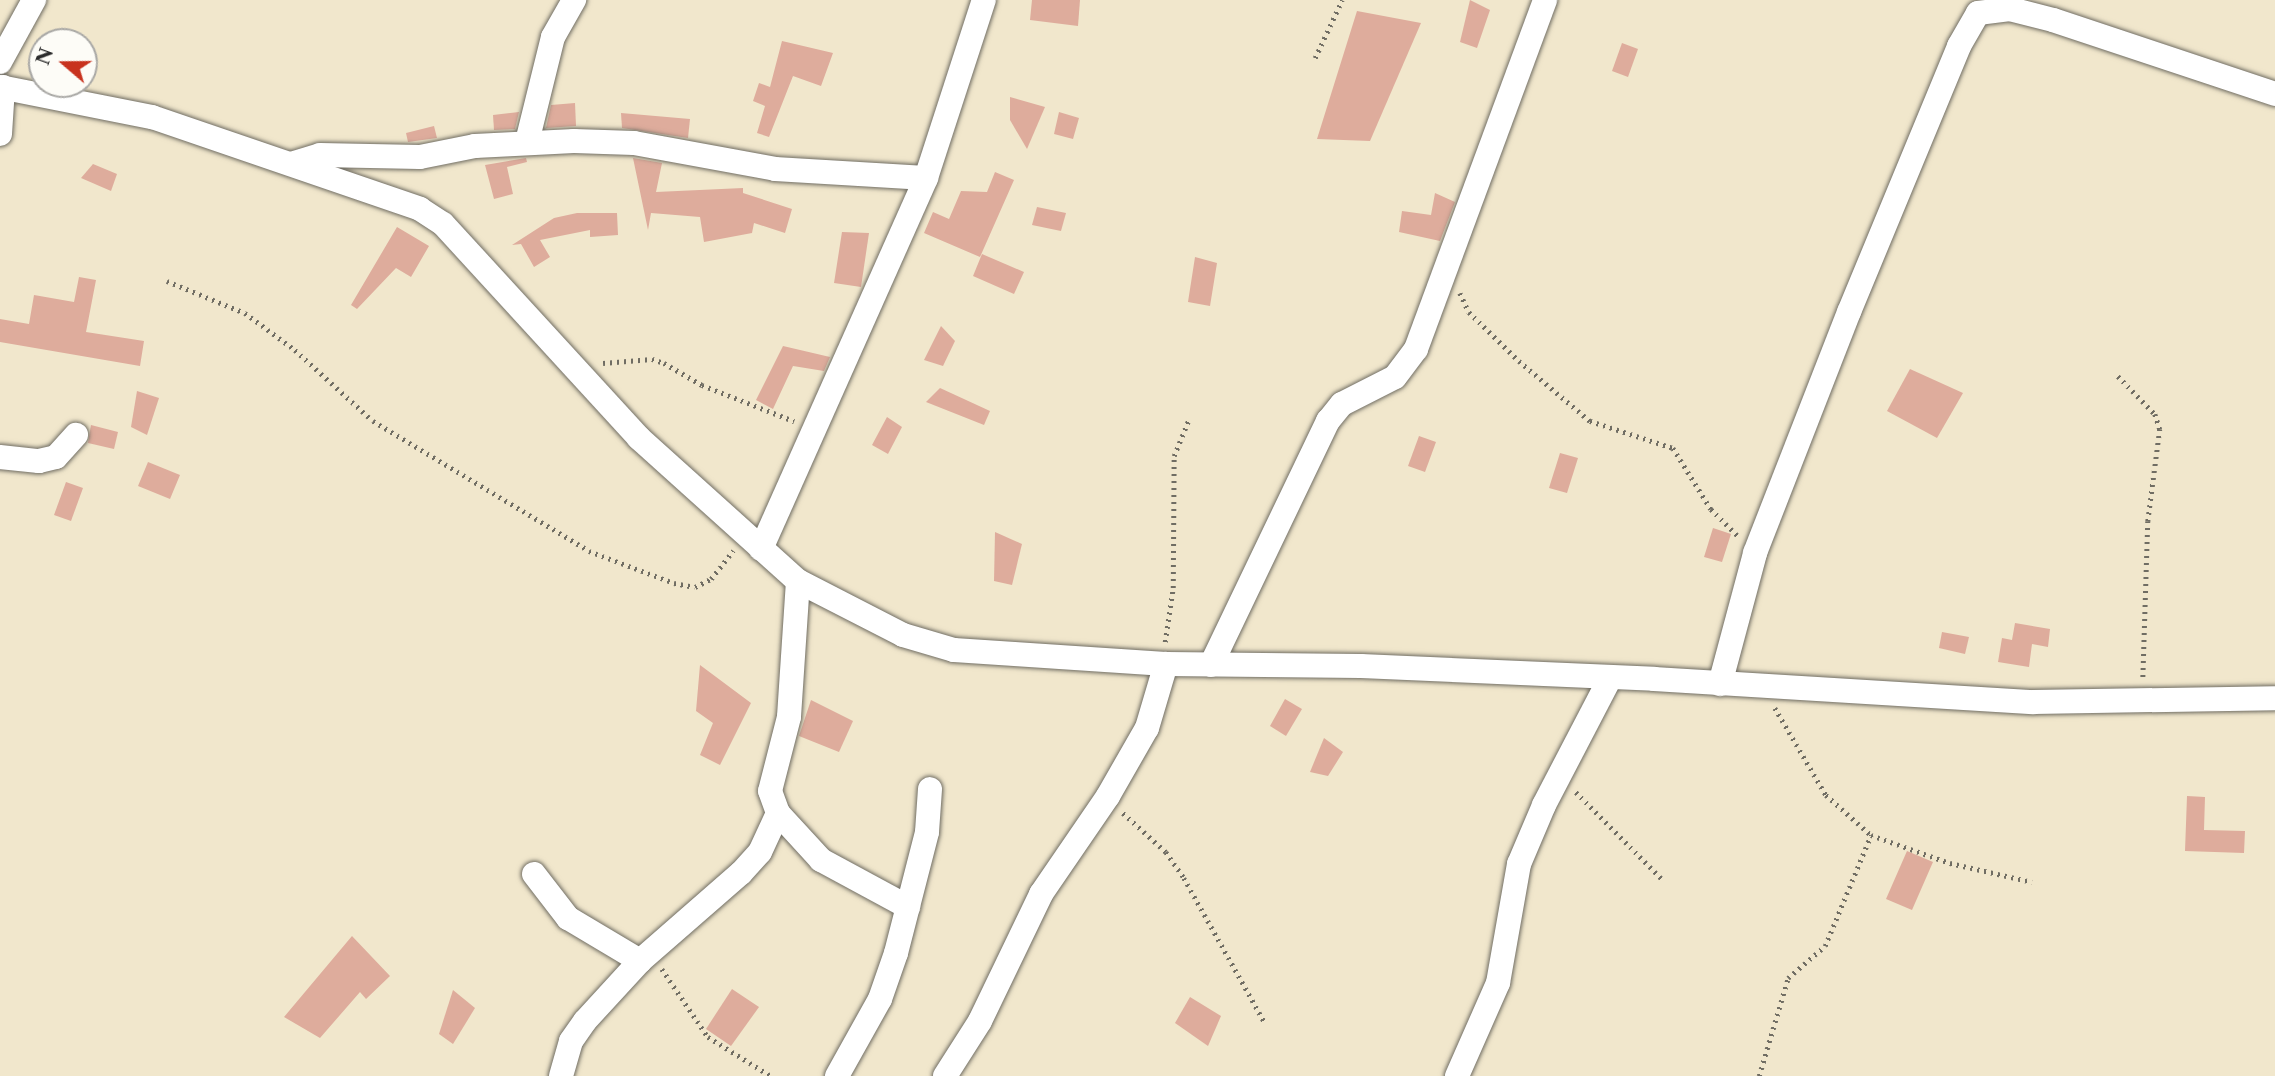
<!DOCTYPE html>
<html>
<head>
<meta charset="utf-8">
<style>
	body { margin:0 }
	#map { position:relative; width:2275px; height:1076px; overflow:hidden; background:#f1e7cc; font-family:"Libre Caslon Text",serif }
	div>[style] { position:absolute }
	.building>* { inset:0; background:#deac9c }
	.path>* { height:4.5px; margin-top:-2.25px; transform-origin:0; background:repeating-linear-gradient(90deg,#706d63 0 2px,transparent 0 7px) }
	.roads { filter:drop-shadow(0 0 2px #706d63) drop-shadow(0 0 2px #706d63) }
	.minor>* { height:24px; margin:-12px; padding:0 12px; transform-origin:12px; border-radius:12px; background:#fff }
	span { translate:-50% -50%; white-space:nowrap; text-align:center; line-height:1.15; -webkit-text-stroke:5px #fdfcf7; paint-order:stroke }
	.north { position:absolute; left:28px; top:28px; width:70px; height:70px; box-sizing:border-box; background:#fdfcf7; border:2px solid #a9a8a5; border-radius:50%; rotate:290deg; font-size:19px; font-weight:700; line-height:28px; text-align:center; color:#2b2b2b }
	.north::after { content:''; display:block; margin:auto; width:24px; height:32px; background:#c8321e; clip-path:polygon(50% 0,100% 100%,50% 72%,0 100%) }
</style>
</head>
<body>
<div id="map">
	<div class="building">
		<div style="clip-path:polygon(1032px 0,1080px 0,1078px 26px,1030px 20px)"></div>
		<div style="clip-path:polygon(1470px 0,1490px 10px,1477px 48px,1460px 42px)"></div>
		<div style="clip-path:polygon(1357px 11px,1421px 23px,1370px 141px,1317px 139px)"></div>
		<div style="clip-path:polygon(782px 41px,833px 53px,821px 86px,793px 76px,769px 137px,757px 133px,765px 106px,753px 101px,759px 83px,770px 87px)"></div>
		<div style="clip-path:polygon(1622px 43px,1638px 49px,1628px 77px,1612px 71px)"></div>
		<div style="clip-path:polygon(1010px 97px,1045px 107px,1027px 149px,1010px 120px)"></div>
		<div style="clip-path:polygon(575px 103px,576px 126px,546px 128px,551px 105px)"></div>
		<div style="clip-path:polygon(519px 112px,515px 129px,494px 130px,493px 115px)"></div>
		<div style="clip-path:polygon(1059px 112px,1079px 118px,1073px 139px,1054px 134px)"></div>
		<div style="clip-path:polygon(621px 113px,690px 119px,688px 138px,622px 128px)"></div>
		<div style="clip-path:polygon(434px 126px,437px 138px,408px 142px,406px 133px)"></div>
		<div style="clip-path:polygon(526px 158px,527px 162px,507px 167px,513px 194px,494px 199px,485px 165px)"></div>
		<div style="clip-path:polygon(633px 158px,662px 163px,656px 192px,743px 188px,743px 193px,792px 209px,785px 233px,754px 223px,752px 233px,704px 242px,700px 217px,651px 213px,648px 230px)"></div>
		<div style="clip-path:polygon(93px 164px,117px 174px,111px 191px,81px 178px)"></div>
		<div style="clip-path:polygon(995px 172px,1014px 180px,980px 257px,924px 233px,933px 212px,949px 219px,961px 191px,987px 192px)"></div>
		<div style="clip-path:polygon(1435px 193px,1455px 202px,1440px 241px,1399px 232px,1402px 211px,1431px 215px)"></div>
		<div style="clip-path:polygon(1037px 207px,1066px 213px,1061px 231px,1032px 225px)"></div>
		<div style="clip-path:polygon(577px 213px,617px 213px,618px 235px,590px 237px,590px 230px,540px 240px,550px 257px,534px 267px,521px 244px,512px 245px,554px 218px)"></div>
		<div style="clip-path:polygon(397px 227px,429px 246px,411px 277px,396px 268px,357px 309px,351px 305px)"></div>
		<div style="clip-path:polygon(842px 232px,869px 233px,861px 287px,834px 283px)"></div>
		<div style="clip-path:polygon(982px 254px,1024px 272px,1014px 294px,973px 276px)"></div>
		<div style="clip-path:polygon(1195px 257px,1217px 263px,1210px 306px,1188px 302px)"></div>
		<div style="clip-path:polygon(79px 277px,96px 280px,86px 332px,144px 341px,140px 366px,0 342px,0 319px,29px 324px,34px 295px,74px 302px)"></div>
		<div style="clip-path:polygon(941px 326px,955px 341px,943px 366px,924px 360px)"></div>
		<div style="clip-path:polygon(783px 346px,830px 357px,824px 371px,793px 366px,773px 409px,756px 400px)"></div>
		<div style="clip-path:polygon(1910px 369px,1963px 393px,1937px 438px,1887px 411px)"></div>
		<div style="clip-path:polygon(940px 388px,990px 411px,984px 425px,926px 402px)"></div>
		<div style="clip-path:polygon(137px 391px,159px 398px,147px 435px,131px 427px)"></div>
		<div style="clip-path:polygon(887px 417px,902px 427px,888px 454px,872px 445px)"></div>
		<div style="clip-path:polygon(91px 425px,118px 432px,114px 449px,88px 443px)"></div>
		<div style="clip-path:polygon(1419px 436px,1436px 442px,1425px 472px,1408px 466px)"></div>
		<div style="clip-path:polygon(1560px 453px,1578px 458px,1567px 493px,1549px 488px)"></div>
		<div style="clip-path:polygon(148px 462px,180px 475px,170px 499px,138px 486px)"></div>
		<div style="clip-path:polygon(66px 482px,83px 488px,71px 521px,54px 515px)"></div>
		<div style="clip-path:polygon(1713px 528px,1731px 534px,1722px 562px,1704px 557px)"></div>
		<div style="clip-path:polygon(995px 532px,1022px 544px,1012px 585px,994px 581px)"></div>
		<div style="clip-path:polygon(2015px 623px,2050px 629px,2048px 647px,2032px 644px,2029px 667px,1998px 662px,2002px 638px,2012px 640px)"></div>
		<div style="clip-path:polygon(1942px 632px,1969px 637px,1965px 654px,1939px 648px)"></div>
		<div style="clip-path:polygon(700px 665px,751px 703px,720px 765px,700px 755px,713px 723px,696px 711px)"></div>
		<div style="clip-path:polygon(1285px 699px,1302px 709px,1286px 736px,1270px 726px)"></div>
		<div style="clip-path:polygon(811px 700px,853px 721px,839px 752px,799px 736px)"></div>
		<div style="clip-path:polygon(1324px 738px,1343px 752px,1328px 776px,1310px 772px)"></div>
		<div style="clip-path:polygon(2187px 796px,2205px 797px,2204px 830px,2245px 831px,2244px 853px,2185px 851px)"></div>
		<div style="clip-path:polygon(1907px 851px,1933px 862px,1912px 910px,1886px 899px)"></div>
		<div style="clip-path:polygon(352px 936px,390px 976px,366px 999px,360px 992px,320px 1038px,284px 1017px)"></div>
		<div style="clip-path:polygon(732px 989px,759px 1007px,731px 1046px,706px 1029px)"></div>
		<div style="clip-path:polygon(453px 990px,475px 1008px,453px 1044px,439px 1034px)"></div>
		<div style="clip-path:polygon(1190px 997px,1221px 1016px,1208px 1046px,1175px 1023px)"></div>
	</div>
	<div class="path">
		<div style="left:1315px;top:58px;width:64px;rotate:-65deg"></div>
		<div style="left:167px;top:281px;width:84px;rotate:22.3deg"></div>
		<div style="left:245px;top:313px;width:62px;rotate:36.5deg"></div>
		<div style="left:295px;top:350px;width:105px;rotate:42.3deg"></div>
		<div style="left:373px;top:421px;width:252px;rotate:31deg"></div>
		<div style="left:589px;top:551px;width:91px;rotate:20.6deg"></div>
		<div style="left:674px;top:583px;width:21px;rotate:11deg"></div>
		<div style="left:695px;top:587px;width:18px;rotate:-27deg"></div>
		<div style="left:711px;top:579px;width:36px;rotate:-52deg"></div>
		<div style="left:1460px;top:293px;width:21px;rotate:65deg"></div>
		<div style="left:1469px;top:312px;width:70px;rotate:44.4deg"></div>
		<div style="left:1519px;top:361px;width:93px;rotate:40.2deg"></div>
		<div style="left:1590px;top:421px;width:87px;rotate:18deg"></div>
		<div style="left:1673px;top:448px;width:72px;rotate:58.1deg"></div>
		<div style="left:1711px;top:509px;width:38px;rotate:45deg"></div>
		<div style="left:603px;top:363px;width:49px;rotate:-4.7deg"></div>
		<div style="left:652px;top:359px;width:13px;rotate:18deg"></div>
		<div style="left:664px;top:363px;width:44px;rotate:30.1deg"></div>
		<div style="left:702px;top:385px;width:99px;rotate:21.4deg"></div>
		<div style="left:2118px;top:376px;width:53px;rotate:45.8deg"></div>
		<div style="left:2155px;top:414px;width:16px;rotate:72deg"></div>
		<div style="left:2160px;top:429px;width:93px;rotate:97.4deg"></div>
		<div style="left:2148px;top:521px;width:157px;rotate:91.8deg"></div>
		<div style="left:1165px;top:642px;width:55px;rotate:-81.6deg"></div>
		<div style="left:1173px;top:588px;width:132px;rotate:-89.6deg"></div>
		<div style="left:1174px;top:456px;width:40px;rotate:-68deg"></div>
		<div style="left:1775px;top:708px;width:101px;rotate:59.6deg"></div>
		<div style="left:1826px;top:795px;width:60px;rotate:41.6deg"></div>
		<div style="left:1871px;top:835px;width:84px;rotate:19.5deg"></div>
		<div style="left:1950px;top:863px;width:84px;rotate:13deg"></div>
		<div style="left:1576px;top:792px;width:122px;rotate:45.3deg"></div>
		<div style="left:1123px;top:813px;width:58px;rotate:42.2deg"></div>
		<div style="left:1166px;top:852px;width:32px;rotate:55deg"></div>
		<div style="left:1184px;top:878px;width:166px;rotate:60.8deg"></div>
		<div style="left:662px;top:969px;width:82px;rotate:55.9deg"></div>
		<div style="left:708px;top:1037px;width:74px;rotate:31.8deg"></div>
		<div style="left:1759px;top:1076px;width:102px;rotate:-73.5deg"></div>
		<div style="left:1788px;top:978px;width:49px;rotate:-40.9deg"></div>
		<div style="left:1825px;top:946px;width:120px;rotate:-67.5deg"></div>
	</div>
	<div class="roads">
		<div class="minor">
			<div style="left:0;top:62px;width:71px;rotate:-61.3deg"></div>
			<div style="left:0;top:87px;width:155px;rotate:11.2deg"></div>
			<div style="left:152px;top:117px;width:283px;rotate:18.9deg"></div>
			<div style="left:420px;top:209px;width:27px;rotate:33deg"></div>
			<div style="left:443px;top:224px;width:290px;rotate:47.5deg"></div>
			<div style="left:639px;top:438px;width:214px;rotate:42deg"></div>
			<div style="left:798px;top:581px;width:118px;rotate:27.2deg"></div>
			<div style="left:903px;top:635px;width:53px;rotate:16.4deg"></div>
			<div style="left:954px;top:650px;width:212px;rotate:3.8deg"></div>
			<div style="left:1166px;top:664px;width:195px;rotate:0.6deg"></div>
			<div style="left:1361px;top:666px;width:293px;rotate:2.5deg"></div>
			<div style="left:1654px;top:679px;width:380px;rotate:3.5deg"></div>
			<div style="left:2033px;top:702px;width:242px;rotate:-0.9deg"></div>
			<div style="left:0;top:134px;width:47px;rotate:-86.3deg"></div>
			<div style="left:527px;top:142px;width:108px;rotate:-76.1deg"></div>
			<div style="left:553px;top:37px;width:43px;rotate:-60.4deg"></div>
			<div style="left:291px;top:164px;width:30px;rotate:-17deg"></div>
			<div style="left:320px;top:155px;width:100px;rotate:1.1deg"></div>
			<div style="left:420px;top:157px;width:56px;rotate:-11.3deg"></div>
			<div style="left:475px;top:146px;width:99px;rotate:-2.9deg"></div>
			<div style="left:574px;top:141px;width:60px;rotate:1.9deg"></div>
			<div style="left:634px;top:143px;width:143px;rotate:10.4deg"></div>
			<div style="left:775px;top:169px;width:151px;rotate:3.4deg"></div>
			<div style="left:0;top:457px;width:39px;rotate:6deg"></div>
			<div style="left:39px;top:461px;width:17px;rotate:-13deg"></div>
			<div style="left:56px;top:457px;width:30px;rotate:-48deg"></div>
			<div style="left:761px;top:549px;width:406px;rotate:-66deg"></div>
			<div style="left:926px;top:178px;width:187px;rotate:-72deg"></div>
			<div style="left:798px;top:581px;width:136px;rotate:93.8deg"></div>
			<div style="left:789px;top:717px;width:76px;rotate:104.4deg"></div>
			<div style="left:770px;top:791px;width:23px;rotate:70deg"></div>
			<div style="left:778px;top:813px;width:64px;rotate:47.5deg"></div>
			<div style="left:821px;top:860px;width:99px;rotate:28.4deg"></div>
			<div style="left:1211px;top:665px;width:271px;rotate:-64.4deg"></div>
			<div style="left:1328px;top:421px;width:22px;rotate:-51deg"></div>
			<div style="left:1342px;top:404px;width:59px;rotate:-27deg"></div>
			<div style="left:1395px;top:377px;width:35px;rotate:-53deg"></div>
			<div style="left:1416px;top:349px;width:372px;rotate:-69.7deg"></div>
			<div style="left:1720px;top:684px;width:136px;rotate:-75deg"></div>
			<div style="left:1755px;top:553px;width:259px;rotate:-68.7deg"></div>
			<div style="left:1849px;top:312px;width:288px;rotate:-67.5deg"></div>
			<div style="left:1959px;top:46px;width:38px;rotate:-60deg"></div>
			<div style="left:1978px;top:13px;width:32px;rotate:-7deg"></div>
			<div style="left:2010px;top:9px;width:44px;rotate:14.3deg"></div>
			<div style="left:2053px;top:20px;width:234px;rotate:18.4deg"></div>
			<div style="left:534px;top:874px;width:56px;rotate:52.3deg"></div>
			<div style="left:568px;top:918px;width:84px;rotate:30.8deg"></div>
			<div style="left:561px;top:1076px;width:36px;rotate:-74deg"></div>
			<div style="left:571px;top:1041px;width:24px;rotate:-55deg"></div>
			<div style="left:585px;top:1021px;width:81px;rotate:-47.5deg"></div>
			<div style="left:640px;top:961px;width:134px;rotate:-41.1deg"></div>
			<div style="left:741px;top:873px;width:28px;rotate:-48deg"></div>
			<div style="left:760px;top:852px;width:43px;rotate:-65.2deg"></div>
			<div style="left:837px;top:1076px;width:88px;rotate:-60.8deg"></div>
			<div style="left:880px;top:999px;width:49px;rotate:-70.8deg"></div>
			<div style="left:896px;top:953px;width:125px;rotate:-75.6deg"></div>
			<div style="left:927px;top:832px;width:43px;rotate:-86deg"></div>
			<div style="left:945px;top:1076px;width:65px;rotate:-57.5deg"></div>
			<div style="left:980px;top:1021px;width:141px;rotate:-64.3deg"></div>
			<div style="left:1041px;top:894px;width:119px;rotate:-55.6deg"></div>
			<div style="left:1108px;top:796px;width:78px;rotate:-60.2deg"></div>
			<div style="left:1147px;top:728px;width:67px;rotate:-73.5deg"></div>
			<div style="left:1457px;top:1076px;width:102px;rotate:-66.2deg"></div>
			<div style="left:1498px;top:983px;width:121px;rotate:-80deg"></div>
			<div style="left:1519px;top:864px;width:64px;rotate:-67deg"></div>
			<div style="left:1544px;top:805px;width:143px;rotate:-62.5deg"></div>
		</div>
	</div>
	<div class="north">N</div>
</div>
</body>
</html>
